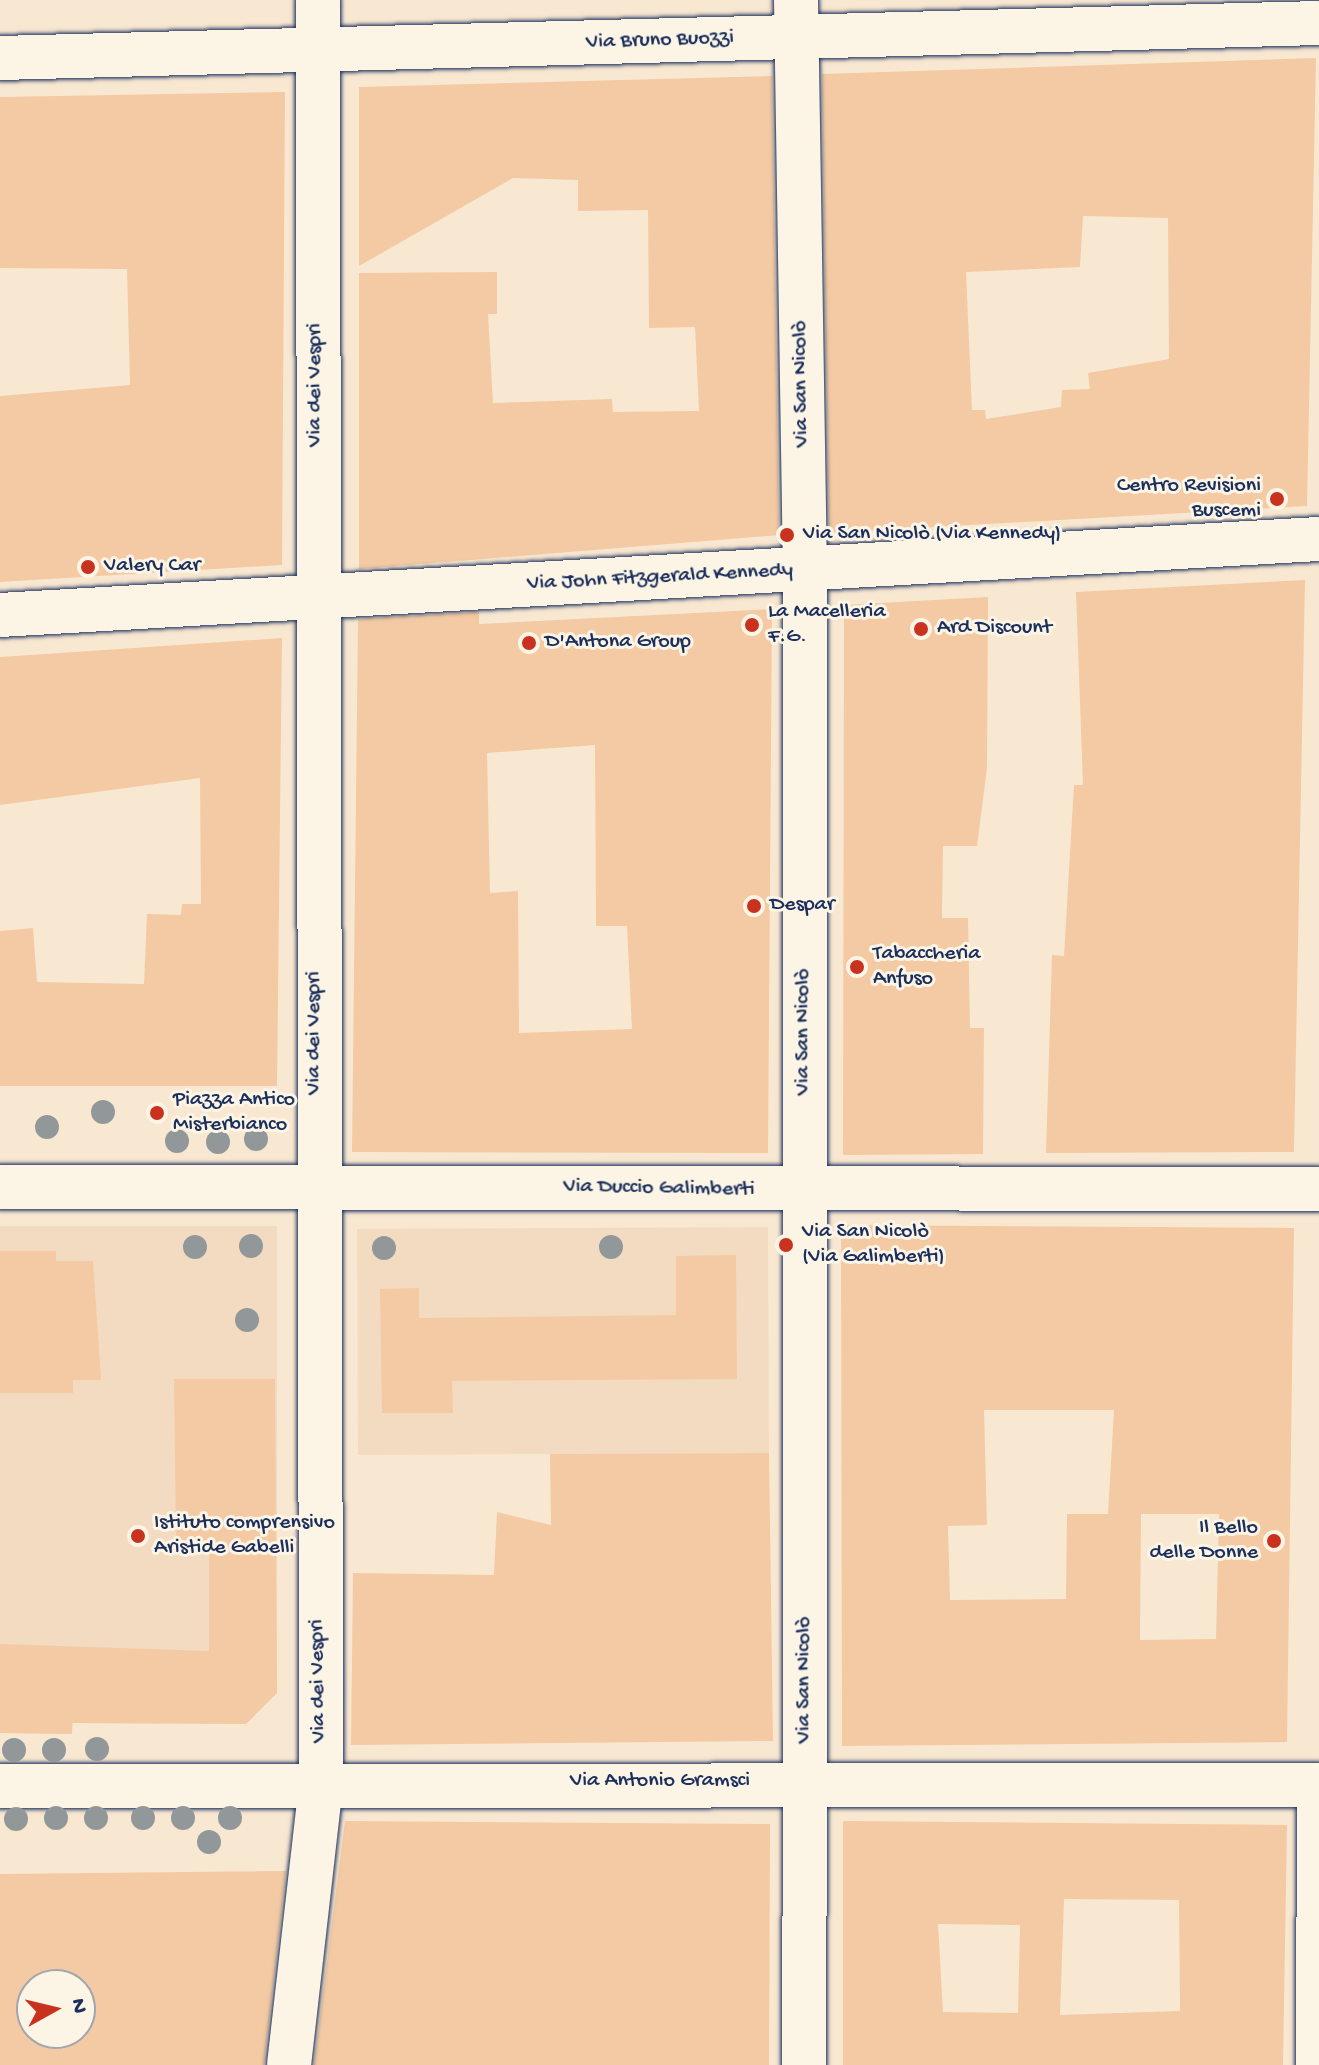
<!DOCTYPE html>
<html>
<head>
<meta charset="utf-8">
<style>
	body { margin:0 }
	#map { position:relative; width:1319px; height:2065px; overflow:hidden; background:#f9e8d1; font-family:"Gochi Hand",sans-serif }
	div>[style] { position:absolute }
	.built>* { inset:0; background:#f3dbc1 }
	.building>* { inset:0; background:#f3caa3 }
	.roads { filter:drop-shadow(0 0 2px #1b2f5e) drop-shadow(0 0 2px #1b2f5e) }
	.street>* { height:44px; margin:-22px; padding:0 22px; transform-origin:22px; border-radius:22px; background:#fcf5e5 }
	.secondary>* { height:44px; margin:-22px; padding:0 22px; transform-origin:22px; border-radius:22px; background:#fcf5e5 }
	.trees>* { width:24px; height:24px; margin:-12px; border-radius:50%; background:#929799 }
	.dots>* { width:22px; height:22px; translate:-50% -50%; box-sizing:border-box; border:4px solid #fcf5e5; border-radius:50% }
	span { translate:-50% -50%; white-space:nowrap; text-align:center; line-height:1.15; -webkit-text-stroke:6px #fcf5e5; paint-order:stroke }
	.street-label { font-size:22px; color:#1b2f5e }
	.poi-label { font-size:22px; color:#1b2f5e }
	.right { translate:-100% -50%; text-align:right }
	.left { translate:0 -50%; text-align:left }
	.north { position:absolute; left:16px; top:1969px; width:80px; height:80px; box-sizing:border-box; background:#fcf5e5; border:2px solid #a2a6af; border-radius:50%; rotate:82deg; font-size:22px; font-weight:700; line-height:32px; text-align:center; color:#1b2f5e }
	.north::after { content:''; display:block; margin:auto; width:28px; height:36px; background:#c8321e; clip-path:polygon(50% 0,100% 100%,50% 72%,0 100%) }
</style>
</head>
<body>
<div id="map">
	<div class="built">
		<div style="clip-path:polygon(0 1226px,277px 1226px,277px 1693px,246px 1724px,73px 1723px,72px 1734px,0 1733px)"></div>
		<div style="clip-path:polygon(768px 1227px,769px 1453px,358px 1455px,357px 1229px)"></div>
	</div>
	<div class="building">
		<div style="clip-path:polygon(evenodd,1316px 58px,1307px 506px,829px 533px,822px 74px,1316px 58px,1083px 216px,1168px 218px,1169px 359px,1088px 373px,1090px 389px,1062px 390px,1061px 407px,986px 419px,985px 410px,972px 410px,966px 272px,1080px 267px,1083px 216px)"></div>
		<div style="clip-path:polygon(772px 76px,779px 535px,359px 569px,359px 273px,497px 272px,497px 314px,488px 314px,493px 403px,612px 399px,613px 412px,699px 411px,695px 327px,649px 328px,648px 210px,578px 211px,578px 180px,513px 178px,359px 266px,359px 87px)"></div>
		<div style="clip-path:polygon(285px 92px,282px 565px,0 582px,0 396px,130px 385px,127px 269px,0 268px,0 97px)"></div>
		<div style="clip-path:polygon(1305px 580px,1294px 1152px,1046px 1153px,1052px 955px,1064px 956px,1074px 785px,1083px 785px,1076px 592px)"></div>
		<div style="clip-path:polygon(988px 597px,987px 768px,977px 846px,943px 846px,942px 918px,968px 918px,970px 1028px,984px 1028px,983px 1154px,843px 1155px,844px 605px)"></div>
		<div style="clip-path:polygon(evenodd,772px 609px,768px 1153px,352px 1152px,358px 619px,479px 612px,479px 624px,772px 609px,595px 745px,596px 926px,627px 926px,632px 1029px,519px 1033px,518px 891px,490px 893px,487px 753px,595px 745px)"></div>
		<div style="clip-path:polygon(282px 638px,277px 1086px,0 1086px,0 931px,33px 928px,37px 982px,144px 984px,147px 914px,181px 915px,182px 904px,201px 904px,200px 778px,0 805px,0 657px)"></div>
		<div style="clip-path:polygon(evenodd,841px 1225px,1294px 1228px,1287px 1742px,842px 1746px,841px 1225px,984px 1410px,1114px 1410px,1108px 1514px,1067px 1514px,1066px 1599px,950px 1600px,948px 1526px,987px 1525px,984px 1410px,841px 1225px,1141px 1514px,1219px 1514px,1216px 1639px,1140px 1640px,1141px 1514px)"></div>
		<div style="clip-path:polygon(0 1251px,56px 1251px,56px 1261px,93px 1261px,101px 1380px,73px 1380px,73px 1393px,0 1393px)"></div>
		<div style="clip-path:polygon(736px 1255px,737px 1379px,452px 1381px,453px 1413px,382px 1413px,380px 1289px,419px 1288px,419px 1318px,676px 1315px,676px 1256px)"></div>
		<div style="clip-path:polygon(174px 1379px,275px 1379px,277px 1693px,246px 1724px,72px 1723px,72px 1734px,0 1733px,0 1644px,209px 1651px,209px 1542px,176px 1541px)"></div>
		<div style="clip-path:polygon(769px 1453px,773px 1741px,351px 1745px,353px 1573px,494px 1575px,497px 1512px,551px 1525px,550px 1454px)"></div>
		<div style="clip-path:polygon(345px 1821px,770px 1824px,769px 2065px,314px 2065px)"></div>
		<div style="clip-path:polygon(evenodd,843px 1821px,1287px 1825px,1283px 2065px,843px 2065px,843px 1821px,1064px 1899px,1179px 1900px,1180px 2011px,1060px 2015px,1064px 1899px,843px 1821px,938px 1924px,1020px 1925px,1018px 2013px,943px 2012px,938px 1924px)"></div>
		<div style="clip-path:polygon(evenodd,286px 1871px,264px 2065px,0 2065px,0 1874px,286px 1871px,32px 1985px,80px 1985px,80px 2033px,32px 2033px,32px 1985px)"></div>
	</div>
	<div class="roads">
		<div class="street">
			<div style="left:0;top:615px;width:1321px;rotate:-3.3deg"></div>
			<div style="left:0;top:1187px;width:1319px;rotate:0.09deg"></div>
			<div style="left:289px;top:2065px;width:283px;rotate:-83.5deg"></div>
			<div style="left:321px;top:1784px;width:1784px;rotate:-90.1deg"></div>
			<div style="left:804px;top:2065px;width:284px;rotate:-89.8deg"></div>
		</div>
		<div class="secondary">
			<div style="left:796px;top:0;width:571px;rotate:89.1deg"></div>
			<div style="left:805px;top:571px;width:1210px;rotate:90deg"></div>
			<div style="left:0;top:58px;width:1319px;rotate:-1.52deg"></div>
			<div style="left:0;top:1786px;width:1319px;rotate:-0.04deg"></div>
			<div style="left:1318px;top:2065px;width:275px;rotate:-89.8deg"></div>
		</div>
	</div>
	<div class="trees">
		<div style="left:103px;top:1112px"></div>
		<div style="left:47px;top:1127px"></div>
		<div style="left:256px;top:1139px"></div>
		<div style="left:177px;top:1141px"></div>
		<div style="left:218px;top:1142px"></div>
		<div style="left:251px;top:1246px"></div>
		<div style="left:195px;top:1247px"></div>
		<div style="left:611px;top:1247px"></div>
		<div style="left:384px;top:1248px"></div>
		<div style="left:247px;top:1320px"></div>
		<div style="left:97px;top:1749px"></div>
		<div style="left:14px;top:1750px"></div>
		<div style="left:54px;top:1750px"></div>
		<div style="left:56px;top:1818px"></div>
		<div style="left:96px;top:1818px"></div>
		<div style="left:143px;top:1818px"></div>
		<div style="left:183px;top:1818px"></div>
		<div style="left:230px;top:1818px"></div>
		<div style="left:16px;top:1819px"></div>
		<div style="left:209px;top:1842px"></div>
	</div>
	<div class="dots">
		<div style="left:1277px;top:499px;background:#c8321e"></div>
		<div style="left:787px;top:535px;background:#c8321e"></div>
		<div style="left:88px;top:567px;background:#c8321e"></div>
		<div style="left:752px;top:625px;background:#c8321e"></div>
		<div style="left:921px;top:629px;background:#c8321e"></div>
		<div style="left:529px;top:643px;background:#c8321e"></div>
		<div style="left:754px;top:906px;background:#c8321e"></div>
		<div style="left:857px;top:967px;background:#c8321e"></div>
		<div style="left:157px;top:1113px;background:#c8321e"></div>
		<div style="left:786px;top:1245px;background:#c8321e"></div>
		<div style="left:138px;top:1536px;background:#c8321e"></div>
		<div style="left:1274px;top:1541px;background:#c8321e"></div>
	</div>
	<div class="street-label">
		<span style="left:660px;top:41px;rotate:-2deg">Via Bruno Buozzi</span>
		<span style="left:802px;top:384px;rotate:-91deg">Via San Nicolò</span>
		<span style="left:316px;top:385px;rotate:-90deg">Via dei Vespri</span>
		<span style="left:660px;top:578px;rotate:-3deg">Via John Fitzgerald Kennedy</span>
		<span style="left:804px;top:1032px;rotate:-90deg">Via San Nicolò</span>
		<span style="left:315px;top:1033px;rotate:-90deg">Via dei Vespri</span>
		<span style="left:659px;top:1189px;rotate:1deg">Via Duccio Galimberti</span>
		<span style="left:805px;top:1680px;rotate:-90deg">Via San Nicolò</span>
		<span style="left:319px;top:1681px;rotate:-91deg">Via dei Vespri</span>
		<span style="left:660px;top:1782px">Via Antonio Gramsci</span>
	</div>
	<div class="poi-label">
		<span class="right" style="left:1261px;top:499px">Centro Revisioni<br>Buscemi</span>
		<span class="left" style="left:803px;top:535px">Via San Nicolò (Via Kennedy)</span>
		<span class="left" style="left:104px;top:567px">Valery Car</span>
		<span class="left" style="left:768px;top:625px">La Macelleria<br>F.G.</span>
		<span class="left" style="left:937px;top:629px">Ard Discount</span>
		<span class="left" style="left:545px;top:643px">D'Antona Group</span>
		<span class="left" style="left:770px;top:906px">Despar</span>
		<span class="left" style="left:873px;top:967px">Tabaccheria<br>Anfuso</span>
		<span class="left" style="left:173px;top:1113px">Piazza Antico<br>Misterbianco</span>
		<span class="left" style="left:802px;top:1245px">Via San Nicolò<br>(Via Galimberti)</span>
		<span class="left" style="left:154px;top:1536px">Istituto comprensivo<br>Aristide Gabelli</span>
		<span class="right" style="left:1258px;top:1541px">Il Bello<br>delle Donne</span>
	</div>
	<div class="north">N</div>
</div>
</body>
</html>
